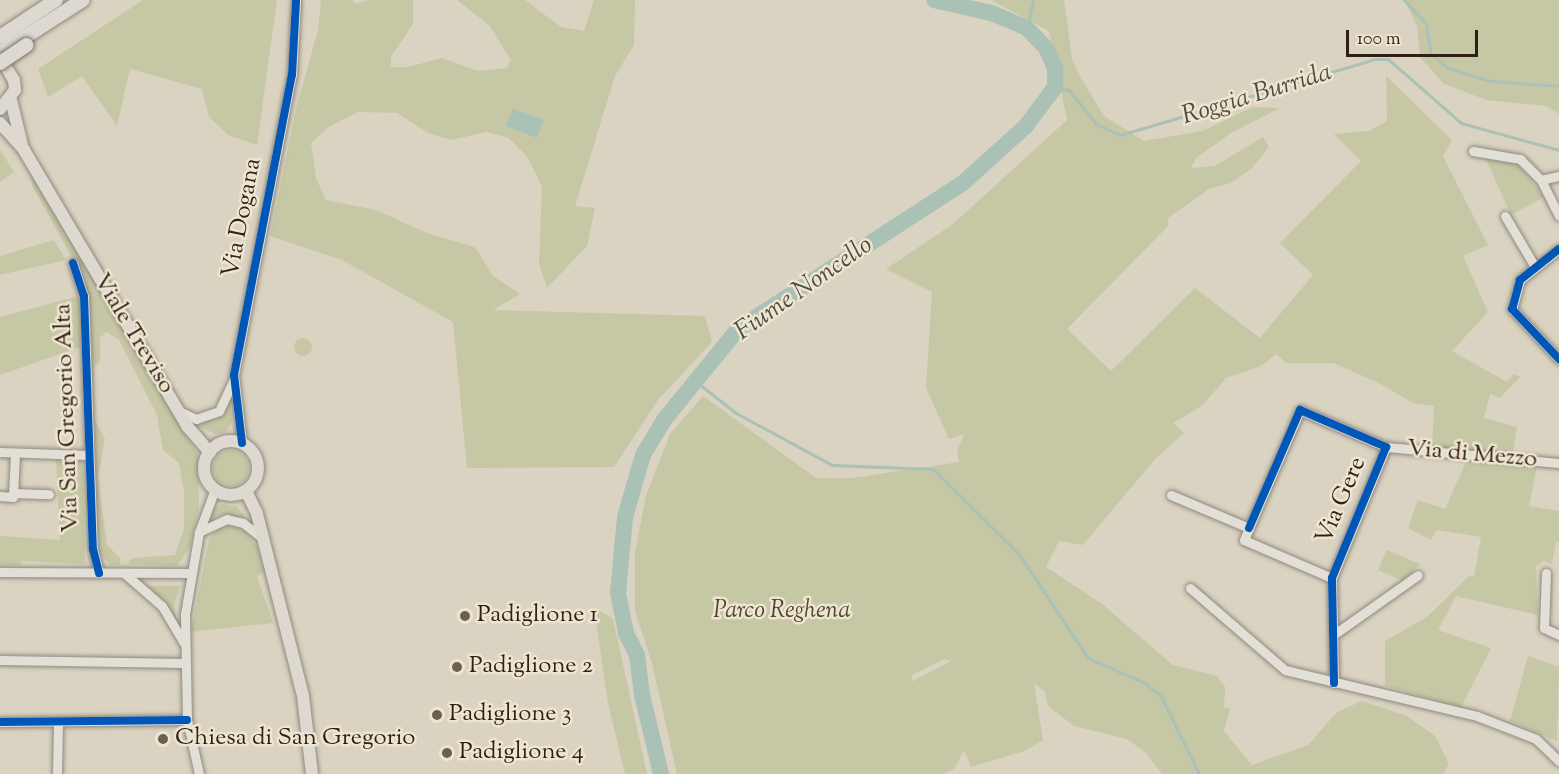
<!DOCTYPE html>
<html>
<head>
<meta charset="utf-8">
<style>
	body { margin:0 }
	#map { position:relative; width:1559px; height:774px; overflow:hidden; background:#dad3c2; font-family:"Sorts Mill Goudy",serif }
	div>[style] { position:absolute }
	.green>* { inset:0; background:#c6c7a5 }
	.round { border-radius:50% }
	.water>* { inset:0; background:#aac1b6 }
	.stream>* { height:3px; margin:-1.5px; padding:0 1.5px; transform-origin:1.5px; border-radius:1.5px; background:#aac1b6 }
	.river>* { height:16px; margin:-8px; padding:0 8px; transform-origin:8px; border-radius:8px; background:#aac1b6 }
	.roads { filter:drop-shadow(0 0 2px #90897e) drop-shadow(0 0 2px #90897e) }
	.minor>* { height:9px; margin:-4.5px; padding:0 4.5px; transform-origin:4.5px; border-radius:4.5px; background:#e2dfd6 }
	.major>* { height:12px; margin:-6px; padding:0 6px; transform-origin:6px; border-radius:6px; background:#ddd9d0 }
	.major>.ring { margin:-6px; padding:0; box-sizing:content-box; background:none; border:12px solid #ddd9d0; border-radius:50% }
	.highway>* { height:14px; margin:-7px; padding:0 7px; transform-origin:7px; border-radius:7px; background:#ddd9d0 }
	.bridges { filter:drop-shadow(0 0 2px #787167) drop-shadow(0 0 2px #787167) }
	.highway-bridge>* { height:14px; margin:-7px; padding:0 7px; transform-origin:7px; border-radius:7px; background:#ddd9d0 }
	.cycleway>* { height:8px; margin:-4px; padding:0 4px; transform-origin:4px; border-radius:4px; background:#0057b8 }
	.dots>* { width:16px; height:16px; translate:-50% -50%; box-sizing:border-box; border:3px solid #eee5d0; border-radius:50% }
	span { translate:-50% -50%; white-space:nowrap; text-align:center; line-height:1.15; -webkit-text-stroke:5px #eee5d0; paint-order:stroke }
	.street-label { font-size:24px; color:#301f14 }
	.park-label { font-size:24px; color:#524732; font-style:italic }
	.poi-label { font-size:24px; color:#301f14 }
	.left { translate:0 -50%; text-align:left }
	.water-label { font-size:26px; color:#4f4d43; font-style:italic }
	.scale { position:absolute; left:1346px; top:30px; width:132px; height:27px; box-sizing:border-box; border:3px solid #301f14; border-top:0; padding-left:8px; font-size:18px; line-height:21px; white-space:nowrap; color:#301f14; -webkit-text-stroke:4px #eee5d0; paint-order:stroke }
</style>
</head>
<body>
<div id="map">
	<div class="green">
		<div style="clip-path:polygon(143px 0,277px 0,257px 145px,228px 135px,209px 117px,202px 89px,130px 69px,117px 126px,82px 76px,48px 97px,38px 69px)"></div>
		<div style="clip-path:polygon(321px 0,352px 0,355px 4px,369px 0,413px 0,413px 24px,391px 57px,391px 67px,408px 67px,442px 58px,478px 71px,507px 68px,511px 60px,490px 26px,457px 0,525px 0,561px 27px,584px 31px,594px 0,635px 0,634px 45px,615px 76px,575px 206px,595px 208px,587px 246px,547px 288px,539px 264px,542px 187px,528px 158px,509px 138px,486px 132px,452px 140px,428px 133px,397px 113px,358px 112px,329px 127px,311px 143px,316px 178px,326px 200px,376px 210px,429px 234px,475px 247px,493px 276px,520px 294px,493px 310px,705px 316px,712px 342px,658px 400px,614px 467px,467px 468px,453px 322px,342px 260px,270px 236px,297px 105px,318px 30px)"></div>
		<div style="clip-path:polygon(evenodd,991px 0,1064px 0,1072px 59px,1081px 78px,1104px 116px,1144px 141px,1202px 131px,1253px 107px,1280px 108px,1231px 133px,1196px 158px,1191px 168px,1215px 166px,1263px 137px,1269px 147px,1252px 168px,1231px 183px,1209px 189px,1168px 218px,1168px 226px,1067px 329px,1111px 371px,1195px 288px,1260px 338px,1313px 275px,1280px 243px,1361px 161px,1334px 134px,1369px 131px,1387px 121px,1386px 76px,1452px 140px,1443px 156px,1488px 245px,1463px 256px,1488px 312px,1452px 351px,1507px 382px,1514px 374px,1520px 377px,1500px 398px,1490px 394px,1484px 418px,1517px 427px,1513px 453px,1432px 448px,1434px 406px,1413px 403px,1377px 382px,1333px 363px,1286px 363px,1276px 354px,1261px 366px,1226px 378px,1202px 406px,1173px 423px,1184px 433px,1156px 458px,1083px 545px,1059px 541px,1046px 567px,1102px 604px,1173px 665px,1217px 676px,1225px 687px,1224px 708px,1230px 708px,1224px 731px,1252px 765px,1308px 745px,1337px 712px,1362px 701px,1407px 716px,1435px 736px,1449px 764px,1443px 774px,1162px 774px,1146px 753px,1127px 739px,1074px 726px,1048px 706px,1045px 692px,1034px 683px,1043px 740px,1024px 751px,971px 767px,964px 750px,954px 769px,943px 774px,677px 774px,652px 663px,635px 611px,635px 552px,646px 496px,670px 434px,703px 396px,816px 478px,853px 478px,959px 462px,957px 449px,965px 434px,949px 439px,926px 388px,932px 292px,886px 269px,953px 224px,1067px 120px,1049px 31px,991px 0,944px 659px,951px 661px,911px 682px,912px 675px,944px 659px)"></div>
		<div style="clip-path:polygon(1405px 0,1559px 0,1559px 114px,1546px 106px,1486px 100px,1443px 83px,1420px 57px,1417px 26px)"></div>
		<div style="clip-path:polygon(0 150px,14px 172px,0 182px)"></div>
		<div style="clip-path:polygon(1486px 159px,1517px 163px,1544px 197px,1511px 215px)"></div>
		<div style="clip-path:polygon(29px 172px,198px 454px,199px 508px,190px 547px,177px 566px,128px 564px,132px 558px,175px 555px,184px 528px,184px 492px,179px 463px,163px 450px,157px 415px,119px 340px,106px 332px,100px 338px,100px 360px,93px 369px,95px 421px,105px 439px,98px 477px,107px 545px,120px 558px,120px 565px,110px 565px,99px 552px,83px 278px,33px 187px)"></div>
		<div style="clip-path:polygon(54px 240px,66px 260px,0 275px,0 256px)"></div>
		<div style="clip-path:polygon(79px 296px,80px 347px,0 375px,0 317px)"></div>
		<div class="round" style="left:294px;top:338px;width:18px;height:18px"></div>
		<div style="clip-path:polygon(230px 404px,232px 422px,226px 432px,215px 434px,200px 427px,198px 424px,218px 417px)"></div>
		<div class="round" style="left:213px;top:450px;width:36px;height:36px"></div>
		<div style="clip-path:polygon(56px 460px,83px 461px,85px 564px,22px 561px,21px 565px,0 566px,0 536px,60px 540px)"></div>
		<div style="clip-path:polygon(1467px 460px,1537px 466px,1529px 506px,1559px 511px,1559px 542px,1556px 542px,1552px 564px,1544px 561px,1536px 566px,1538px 615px,1456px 596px,1438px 630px,1491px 648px,1461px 707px,1385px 686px,1385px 641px,1427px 617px,1469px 576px,1474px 577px,1481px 537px,1437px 530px,1431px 540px,1408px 528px,1418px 500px,1445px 509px)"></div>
		<div style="clip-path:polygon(223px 504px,237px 507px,247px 518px,222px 514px,210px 520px,213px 509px)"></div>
		<div style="clip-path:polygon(223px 524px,245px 530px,258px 548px,264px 572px,257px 576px,273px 623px,191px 632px,209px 539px)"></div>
		<div style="clip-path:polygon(1387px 550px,1420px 564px,1403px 581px,1378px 570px)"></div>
		<div style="clip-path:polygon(148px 586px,180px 586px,174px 606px,177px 622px)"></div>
		<div style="clip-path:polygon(594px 607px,613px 619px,647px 774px,625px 774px,608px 703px)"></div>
		<div style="clip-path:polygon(1528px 656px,1559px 667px,1557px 741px,1510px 721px)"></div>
	</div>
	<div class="water">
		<div style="clip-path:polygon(513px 109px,544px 120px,537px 138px,506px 126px)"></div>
	</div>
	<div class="stream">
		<div style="left:1404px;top:0;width:33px;rotate:47deg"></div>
		<div style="left:1426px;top:24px;width:30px;rotate:81deg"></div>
		<div style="left:1431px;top:54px;width:22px;rotate:39deg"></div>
		<div style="left:1448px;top:68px;width:44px;rotate:17.2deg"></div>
		<div style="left:1490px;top:81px;width:69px;rotate:4.1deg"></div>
		<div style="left:1027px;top:28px;width:29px;rotate:-78deg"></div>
		<div style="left:1055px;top:87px;width:14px;rotate:12deg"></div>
		<div style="left:1069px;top:90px;width:43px;rotate:51.5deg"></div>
		<div style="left:1096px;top:124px;width:26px;rotate:25deg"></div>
		<div style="left:1120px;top:135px;width:266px;rotate:-16.6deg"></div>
		<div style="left:1375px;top:59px;width:13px"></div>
		<div style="left:1388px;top:59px;width:97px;rotate:41.2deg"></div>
		<div style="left:1461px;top:123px;width:102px;rotate:15.4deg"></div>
		<div style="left:695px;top:381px;width:52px;rotate:38deg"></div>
		<div style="left:736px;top:413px;width:109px;rotate:28.4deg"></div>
		<div style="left:832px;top:465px;width:101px;rotate:2.3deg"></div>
		<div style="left:933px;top:469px;width:121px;rotate:44.7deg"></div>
		<div style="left:1019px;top:554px;width:125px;rotate:56.4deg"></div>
		<div style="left:1088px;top:658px;width:62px;rotate:23.7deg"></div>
		<div style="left:1145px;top:683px;width:21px;rotate:39deg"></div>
		<div style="left:1161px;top:696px;width:87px;rotate:64deg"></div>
	</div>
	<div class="river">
		<div style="left:661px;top:774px;width:81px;rotate:-103.5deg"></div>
		<div style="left:642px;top:695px;width:40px;rotate:-97.1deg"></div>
		<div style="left:637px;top:655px;width:25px;rotate:-117deg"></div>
		<div style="left:626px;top:633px;width:41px;rotate:-101.3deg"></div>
		<div style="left:618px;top:593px;width:76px;rotate:-84.7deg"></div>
		<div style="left:625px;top:517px;width:65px;rotate:-73.8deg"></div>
		<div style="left:643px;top:455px;width:41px;rotate:-59deg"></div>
		<div style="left:664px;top:420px;width:117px;rotate:-50.9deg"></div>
		<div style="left:738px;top:329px;width:270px;rotate:-33deg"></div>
		<div style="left:964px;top:182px;width:84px;rotate:-42.1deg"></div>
		<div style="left:1026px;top:126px;width:49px;rotate:-53.4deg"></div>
		<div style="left:1055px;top:87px;width:19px;rotate:-90deg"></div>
		<div style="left:1055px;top:68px;width:22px;rotate:-114deg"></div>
		<div style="left:1046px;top:48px;width:28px;rotate:-134deg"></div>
		<div style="left:1027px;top:28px;width:39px;rotate:-157deg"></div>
		<div style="left:991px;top:13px;width:58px;rotate:-167.2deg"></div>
	</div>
	<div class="roads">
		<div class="minor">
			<div style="left:1473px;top:151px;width:48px;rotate:9.7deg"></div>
			<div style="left:1520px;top:159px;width:30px;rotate:45deg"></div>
			<div style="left:1541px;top:180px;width:40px;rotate:63.4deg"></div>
			<div style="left:1541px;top:180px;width:18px;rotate:-13deg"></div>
			<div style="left:1505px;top:216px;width:59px;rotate:59.5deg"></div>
			<div style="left:1559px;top:249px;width:50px;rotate:141.5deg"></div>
			<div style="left:1520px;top:280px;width:30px;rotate:105deg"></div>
			<div style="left:1512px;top:309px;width:69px;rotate:46.8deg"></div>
			<div style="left:73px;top:263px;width:35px;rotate:72deg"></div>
			<div style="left:84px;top:296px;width:253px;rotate:88deg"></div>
			<div style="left:93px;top:549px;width:25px;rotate:76deg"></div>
			<div style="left:179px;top:411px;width:19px;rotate:25deg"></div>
			<div style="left:196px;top:419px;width:24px;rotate:-19deg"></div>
			<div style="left:219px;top:411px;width:35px;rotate:-65deg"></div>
			<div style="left:242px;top:443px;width:68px;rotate:-96.7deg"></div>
			<div style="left:234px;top:375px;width:306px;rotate:-79.1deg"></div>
			<div style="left:292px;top:75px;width:75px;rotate:-86.9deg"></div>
			<div style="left:1386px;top:447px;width:174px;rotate:5.3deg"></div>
			<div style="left:0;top:452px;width:88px;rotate:2deg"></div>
			<div style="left:13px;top:493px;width:36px;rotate:2deg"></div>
			<div style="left:1171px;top:495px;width:85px;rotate:22.9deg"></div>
			<div style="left:1249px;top:528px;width:13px;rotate:113deg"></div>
			<div style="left:1244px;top:540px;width:96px;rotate:23.4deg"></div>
			<div style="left:0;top:496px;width:13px;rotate:4deg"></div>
			<div style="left:13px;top:497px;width:44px;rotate:-87.4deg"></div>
			<div style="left:1249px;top:528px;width:129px;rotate:-66.6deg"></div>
			<div style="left:1300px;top:410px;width:94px;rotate:23.3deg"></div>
			<div style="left:1386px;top:447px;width:142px;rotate:112.4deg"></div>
			<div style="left:1332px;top:578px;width:105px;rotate:88.9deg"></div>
			<div style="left:199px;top:532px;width:31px;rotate:-25deg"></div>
			<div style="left:227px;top:519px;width:16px;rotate:14deg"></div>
			<div style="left:243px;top:523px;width:24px;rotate:38deg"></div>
			<div style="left:0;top:572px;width:192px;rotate:0.3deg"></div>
			<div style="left:124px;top:573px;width:50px;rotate:41deg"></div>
			<div style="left:162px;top:606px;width:43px;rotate:59.3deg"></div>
			<div style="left:1546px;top:573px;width:55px;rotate:92.1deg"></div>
			<div style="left:1544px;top:628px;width:17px;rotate:25deg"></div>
			<div style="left:1190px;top:588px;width:125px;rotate:40.8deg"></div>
			<div style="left:1285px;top:670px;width:197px;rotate:13.5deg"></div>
			<div style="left:1477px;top:716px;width:63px;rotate:21.3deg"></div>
			<div style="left:1536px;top:739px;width:32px;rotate:44deg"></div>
			<div style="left:1336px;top:633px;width:100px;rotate:-35.3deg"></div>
			<div style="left:0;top:660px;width:185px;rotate:0.9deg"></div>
			<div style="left:0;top:722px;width:187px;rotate:-0.6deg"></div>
			<div style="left:57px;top:774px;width:51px;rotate:-88.9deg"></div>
			<div style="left:199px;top:774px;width:55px;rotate:-102.5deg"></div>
			<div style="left:187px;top:720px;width:106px;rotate:-91.1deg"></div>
			<div style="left:185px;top:614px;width:83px;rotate:-80.3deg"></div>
			<div style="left:199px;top:532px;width:46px;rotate:-69.6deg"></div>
		</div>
		<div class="major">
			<div style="left:0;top:57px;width:27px;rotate:59deg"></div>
			<div style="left:14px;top:80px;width:10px;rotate:84deg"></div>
			<div style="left:15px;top:90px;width:24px;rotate:128deg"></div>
			<div style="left:11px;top:100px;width:46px;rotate:76.3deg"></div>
			<div style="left:0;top:123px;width:36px;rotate:48deg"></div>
			<div style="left:24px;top:150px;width:321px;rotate:59.4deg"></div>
			<div style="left:187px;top:426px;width:35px;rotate:49deg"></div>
			<div class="ring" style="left:204px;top:441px;width:42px;height:42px"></div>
			<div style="left:246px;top:491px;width:25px;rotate:64deg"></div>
			<div style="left:257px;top:514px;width:188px;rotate:75.8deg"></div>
			<div style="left:303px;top:696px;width:79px;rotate:83.4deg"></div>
		</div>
		<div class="highway">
			<div style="left:0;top:37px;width:67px;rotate:-33.5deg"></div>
			<div style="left:0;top:53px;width:98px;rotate:-32.6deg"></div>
		</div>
	</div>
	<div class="bridges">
		<div class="highway-bridge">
			<div style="left:0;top:63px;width:32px;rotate:-34deg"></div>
		</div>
	</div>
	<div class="cycleway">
		<div style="left:1559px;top:249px;width:50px;rotate:141.5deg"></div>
		<div style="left:1520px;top:280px;width:30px;rotate:105deg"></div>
		<div style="left:1512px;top:309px;width:69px;rotate:46.8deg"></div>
		<div style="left:73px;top:263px;width:35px;rotate:72deg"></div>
		<div style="left:84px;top:296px;width:253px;rotate:88deg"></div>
		<div style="left:93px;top:549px;width:25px;rotate:76deg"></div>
		<div style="left:242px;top:443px;width:68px;rotate:-96.7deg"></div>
		<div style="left:234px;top:375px;width:306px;rotate:-79.1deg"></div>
		<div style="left:292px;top:75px;width:75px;rotate:-86.9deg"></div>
		<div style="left:1249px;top:528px;width:129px;rotate:-66.6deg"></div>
		<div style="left:1300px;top:410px;width:94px;rotate:23.3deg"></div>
		<div style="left:1386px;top:447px;width:142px;rotate:112.4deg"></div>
		<div style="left:1332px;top:578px;width:105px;rotate:88.9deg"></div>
		<div style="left:0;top:722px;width:187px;rotate:-0.6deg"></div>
	</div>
	<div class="dots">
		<div style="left:465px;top:616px;background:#6c5e51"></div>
		<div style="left:457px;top:667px;background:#6c5e51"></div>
		<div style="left:437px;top:715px;background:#6c5e51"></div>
		<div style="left:163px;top:739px;background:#6c5e51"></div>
		<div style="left:447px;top:753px;background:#6c5e51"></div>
	</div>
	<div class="street-label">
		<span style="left:243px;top:218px;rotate:-79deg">Via Dogana</span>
		<span style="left:133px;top:334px;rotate:59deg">Viale Treviso</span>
		<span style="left:68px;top:418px;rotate:-92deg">Via San Gregorio Alta</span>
		<span style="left:1472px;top:455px;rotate:5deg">Via di Mezzo</span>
		<span style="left:1342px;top:501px;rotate:-67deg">Via Gere</span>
	</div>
	<div class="park-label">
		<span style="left:782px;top:612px">Parco Reghena</span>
	</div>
	<div class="poi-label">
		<span class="left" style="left:477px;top:616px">Padiglione 1</span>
		<span class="left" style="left:469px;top:667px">Padiglione 2</span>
		<span class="left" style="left:449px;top:715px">Padiglione 3</span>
		<span class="left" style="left:175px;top:739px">Chiesa di San Gregorio</span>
		<span class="left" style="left:459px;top:753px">Padiglione 4</span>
	</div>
	<div class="water-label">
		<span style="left:1257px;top:95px;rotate:-17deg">Roggia Burrida</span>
		<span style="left:804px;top:289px;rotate:-35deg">Fiume Noncello</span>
	</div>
	<div class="scale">100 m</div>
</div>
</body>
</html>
